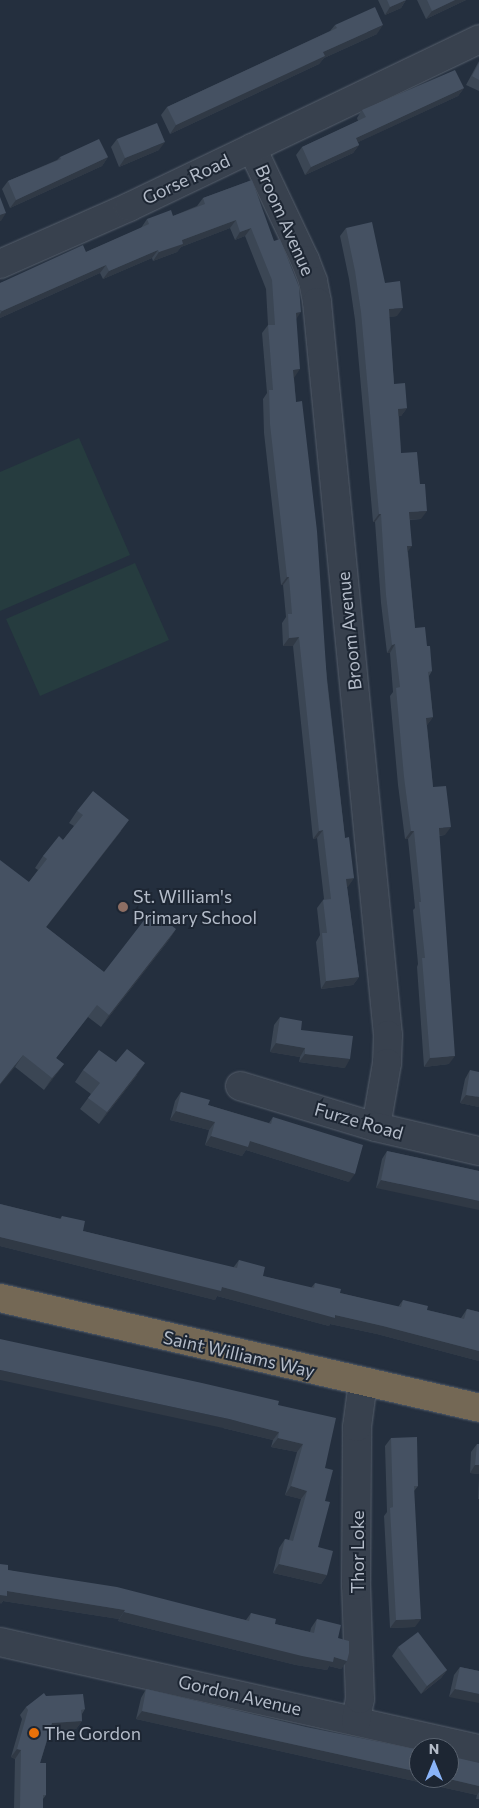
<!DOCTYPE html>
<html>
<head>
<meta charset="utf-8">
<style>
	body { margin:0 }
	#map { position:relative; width:479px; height:1808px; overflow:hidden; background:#242f3e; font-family:Commissioner,sans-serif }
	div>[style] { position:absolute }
	.green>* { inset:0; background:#263c3f }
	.roads { filter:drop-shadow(0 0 1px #565f6c) drop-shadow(0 0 1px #565f6c) }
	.minor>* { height:28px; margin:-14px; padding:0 14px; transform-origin:14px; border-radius:14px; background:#38414e }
	.highway>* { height:28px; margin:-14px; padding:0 14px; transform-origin:14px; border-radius:14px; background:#746855 }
	.wall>* { inset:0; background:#3b4654 }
	.shaded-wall>* { inset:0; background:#303945 }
	.building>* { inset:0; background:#455162 }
	.dots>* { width:14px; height:14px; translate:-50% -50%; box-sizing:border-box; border:2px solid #1d2633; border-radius:50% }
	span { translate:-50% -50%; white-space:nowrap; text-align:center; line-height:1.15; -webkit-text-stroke:4px #1d2633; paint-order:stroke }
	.street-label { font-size:18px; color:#b4bcc9 }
	.poi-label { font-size:18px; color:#b4bcc9 }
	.left { translate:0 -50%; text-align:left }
	.north { position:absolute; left:409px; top:1738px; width:50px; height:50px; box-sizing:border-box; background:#1d2633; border:1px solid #59626f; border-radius:50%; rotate:0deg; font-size:14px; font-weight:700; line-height:20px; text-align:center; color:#b4bcc9 }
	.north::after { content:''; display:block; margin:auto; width:18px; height:22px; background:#8ab4f8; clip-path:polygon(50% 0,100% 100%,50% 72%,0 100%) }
</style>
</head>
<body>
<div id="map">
	<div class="green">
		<div style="clip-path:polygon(79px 438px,130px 555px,0 611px,0 472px)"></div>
		<div style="clip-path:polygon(135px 563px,169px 640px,40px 696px,6px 619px)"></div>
	</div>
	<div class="roads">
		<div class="minor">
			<div style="left:252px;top:148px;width:124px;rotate:64.7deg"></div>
			<div style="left:305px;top:260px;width:22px;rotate:69deg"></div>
			<div style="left:313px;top:281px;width:21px;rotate:79deg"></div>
			<div style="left:317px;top:302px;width:736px;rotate:84.47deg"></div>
			<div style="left:388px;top:1035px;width:28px;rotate:92deg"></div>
			<div style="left:387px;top:1063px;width:65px;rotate:99.8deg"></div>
			<div style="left:0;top:264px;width:141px;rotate:-23.8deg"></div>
			<div style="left:129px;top:207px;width:388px;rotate:-25.6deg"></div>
			<div style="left:240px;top:1086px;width:142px;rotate:16.8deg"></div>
			<div style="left:376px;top:1127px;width:106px;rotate:13.1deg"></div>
			<div style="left:0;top:1642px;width:491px;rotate:12.6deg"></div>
			<div style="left:356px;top:1721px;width:22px;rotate:-80deg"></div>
			<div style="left:360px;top:1699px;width:114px;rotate:-92deg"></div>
			<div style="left:356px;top:1585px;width:158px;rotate:-89.6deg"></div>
			<div style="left:357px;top:1427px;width:45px;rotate:-82.4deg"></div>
		</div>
		<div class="highway">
			<div style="left:0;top:1298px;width:491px;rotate:12.9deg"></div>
		</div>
	</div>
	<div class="wall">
		<div style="clip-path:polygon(378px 0,406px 0,401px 8px,385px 15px)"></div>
		<div style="clip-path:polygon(417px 0,466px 0,426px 19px)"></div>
		<div style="clip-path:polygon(335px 25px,377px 34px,324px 58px,319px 64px,170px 134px,161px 115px,167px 107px,330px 31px)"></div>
		<div style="clip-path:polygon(479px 61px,479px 91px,466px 85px)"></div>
		<div style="clip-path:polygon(464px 88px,458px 96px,358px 142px,359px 145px,353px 153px,305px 175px,296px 155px,302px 147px,358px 121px,357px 118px,362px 110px)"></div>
		<div style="clip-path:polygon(117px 139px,159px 150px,119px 167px,111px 147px)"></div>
		<div style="clip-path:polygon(60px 157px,108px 157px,102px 166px,10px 208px,2px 189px,8px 181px,57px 160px)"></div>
		<div style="clip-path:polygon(252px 180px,296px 319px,294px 378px,296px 402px,345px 838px,354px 878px,347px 887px,359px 977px,353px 985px,321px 989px,316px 942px,320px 935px,317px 908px,323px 900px,324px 899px,317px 838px,313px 839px,293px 646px,283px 646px,282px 623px,286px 617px,283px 585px,281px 585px,264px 433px,263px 399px,267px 393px,262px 333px,268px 325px,266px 289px,245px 236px,235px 240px,230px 228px,181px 247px,177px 252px,153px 261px,152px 258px,103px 279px,100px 273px,0 318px,0 283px,86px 252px,141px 228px,147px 219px,173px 216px,197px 206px,203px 198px)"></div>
		<div style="clip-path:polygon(346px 228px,385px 283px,397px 316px,389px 317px,394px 384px,407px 408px,401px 416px,399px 416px,401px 453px,421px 519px,410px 520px,408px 552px,415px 628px,427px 646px,432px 671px,429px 676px,433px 717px,427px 725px,433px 787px,445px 835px,439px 836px,449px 1064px,424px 1067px,417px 967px,418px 964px,413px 910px,415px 908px,408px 839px,405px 839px,398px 785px,390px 696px,393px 692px,390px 653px,387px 653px,381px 603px,375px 522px,373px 522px,355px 320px,349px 279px,340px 236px)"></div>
		<div style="clip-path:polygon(77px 811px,121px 831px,46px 927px,104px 972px,176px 929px,168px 941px,101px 1027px,88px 1017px,56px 1058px,64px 1064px,44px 1090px,15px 1067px,29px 882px,38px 870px,35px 868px,43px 856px,63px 840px,74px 826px,69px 823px)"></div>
		<div style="clip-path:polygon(280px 1017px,301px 1030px,345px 1068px,299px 1062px,300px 1057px,270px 1052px,274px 1025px)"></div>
		<div style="clip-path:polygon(116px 1062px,137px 1075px,99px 1124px,80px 1109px,91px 1094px,75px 1082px,83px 1070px)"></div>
		<div style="clip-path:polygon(470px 1070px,479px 1107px,460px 1103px,465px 1079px)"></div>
		<div style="clip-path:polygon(181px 1092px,208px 1105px,269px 1123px,273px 1117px,349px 1182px,246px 1150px,242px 1156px,205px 1145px,209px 1130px,170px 1120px,175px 1101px)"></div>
		<div style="clip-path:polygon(387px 1151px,479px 1171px,376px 1188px,382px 1159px)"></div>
		<div style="clip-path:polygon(0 1204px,60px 1219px,62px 1216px,83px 1231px,233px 1268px,239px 1260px,263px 1276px,311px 1288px,315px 1283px,340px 1293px,398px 1307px,403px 1300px,427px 1310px,461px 1318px,467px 1309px,479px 1312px,479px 1361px,377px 1334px,330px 1324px,329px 1326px,217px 1296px,215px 1300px,0 1246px)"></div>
		<div style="clip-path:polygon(278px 1405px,325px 1468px,325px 1501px,318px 1547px,327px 1575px,321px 1584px,273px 1573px,279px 1548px,285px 1539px,289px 1540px,301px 1499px,285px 1495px,297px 1452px,271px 1447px,273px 1440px,223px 1428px)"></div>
		<div style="clip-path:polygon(391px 1438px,418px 1486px,414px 1491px,415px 1627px,390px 1628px,384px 1516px,387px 1512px,385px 1446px)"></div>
		<div style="clip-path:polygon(477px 1444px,479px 1444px,479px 1474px,470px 1473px,471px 1452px)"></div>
		<div style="clip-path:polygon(479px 1478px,479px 1499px,478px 1499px)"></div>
		<div style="clip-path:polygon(8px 1570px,246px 1620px,251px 1613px,275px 1624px,310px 1632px,311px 1628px,317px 1619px,338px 1638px,347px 1661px,341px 1669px,329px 1666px,327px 1670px,296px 1665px,118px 1621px,119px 1619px,3px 1601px,1px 1604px)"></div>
		<div style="clip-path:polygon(398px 1647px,447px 1670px,441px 1678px,421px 1694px,392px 1656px)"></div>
		<div style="clip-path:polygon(460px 1667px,479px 1671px,449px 1697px,454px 1675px)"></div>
		<div style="clip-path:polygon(146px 1689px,306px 1727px,479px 1763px,479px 1799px,476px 1799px,477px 1795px,136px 1719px,141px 1698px)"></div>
		<div style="clip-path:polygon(46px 1696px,85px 1709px,82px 1714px,82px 1721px,76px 1729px,50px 1731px,40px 1763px,46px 1795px,43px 1799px,43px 1808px,14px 1808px,15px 1759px,11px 1757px,22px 1719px,20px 1715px,26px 1707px)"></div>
	</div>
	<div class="shaded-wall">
		<div style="clip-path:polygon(406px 0,401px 8px,385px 15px,390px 7px)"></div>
		<div style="clip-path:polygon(455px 0,466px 0,426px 19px,432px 11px)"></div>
		<div style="clip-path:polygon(383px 25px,377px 34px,324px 58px,319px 64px,170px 134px,176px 125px,323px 52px)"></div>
		<div style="clip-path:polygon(464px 88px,458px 96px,350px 146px,356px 138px)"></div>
		<div style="clip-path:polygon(165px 142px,159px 150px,119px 167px,125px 158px)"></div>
		<div style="clip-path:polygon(359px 145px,353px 153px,305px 175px,311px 167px)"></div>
		<div style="clip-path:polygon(108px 157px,102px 166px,10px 208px,16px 200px)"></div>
		<div style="clip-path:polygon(6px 213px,1px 221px,0 221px,0 215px)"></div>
		<div style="clip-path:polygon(236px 220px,230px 228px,181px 247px,177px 252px,153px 261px,159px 252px,182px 240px)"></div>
		<div style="clip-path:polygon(251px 228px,245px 236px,235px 240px,240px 232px)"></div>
		<div style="clip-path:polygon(158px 250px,152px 258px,103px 279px,109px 271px)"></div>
		<div style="clip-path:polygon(106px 265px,100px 273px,0 318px,0 314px,2px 311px)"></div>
		<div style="clip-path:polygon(403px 308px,397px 316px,383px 318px,389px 309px)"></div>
		<div style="clip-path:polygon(301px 312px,295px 321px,296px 313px)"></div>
		<div style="clip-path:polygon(300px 369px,294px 378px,287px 378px,293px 370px)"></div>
		<div style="clip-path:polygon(407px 408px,401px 416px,392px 417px,398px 409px)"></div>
		<div style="clip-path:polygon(427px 511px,421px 519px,403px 520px,409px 512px)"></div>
		<div style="clip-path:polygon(379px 514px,381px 514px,375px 522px,373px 522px)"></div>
		<div style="clip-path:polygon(407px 546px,412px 546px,406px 554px)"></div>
		<div style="clip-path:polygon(287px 577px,289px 577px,283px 585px,281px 585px)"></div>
		<div style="clip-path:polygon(299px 637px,293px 646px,283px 646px,289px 638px)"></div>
		<div style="clip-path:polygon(395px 644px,390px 653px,387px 653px,392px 645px)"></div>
		<div style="clip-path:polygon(433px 717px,427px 725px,420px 726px,426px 718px)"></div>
		<div style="clip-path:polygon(129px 820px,121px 831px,38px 938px,46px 927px)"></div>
		<div style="clip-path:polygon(451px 827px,445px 835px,433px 836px,439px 828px)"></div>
		<div style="clip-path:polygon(323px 830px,317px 838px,313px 839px,319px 831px)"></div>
		<div style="clip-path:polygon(411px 831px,414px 831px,408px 839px,405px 839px)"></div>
		<div style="clip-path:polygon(354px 878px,348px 887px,340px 888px,346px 879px)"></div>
		<div style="clip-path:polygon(176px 929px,168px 941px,101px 1027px,109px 1015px)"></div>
		<div style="clip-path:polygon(359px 977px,353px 985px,321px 989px,326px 981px)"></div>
		<div style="clip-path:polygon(276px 1043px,305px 1048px,300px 1057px,270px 1052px)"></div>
		<div style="clip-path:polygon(305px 1054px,350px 1059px,345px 1068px,299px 1062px)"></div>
		<div style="clip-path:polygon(23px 1055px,15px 1067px,0 1085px,0 1084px)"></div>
		<div style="clip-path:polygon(455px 1056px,449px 1064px,424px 1067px,430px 1058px)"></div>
		<div style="clip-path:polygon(145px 1063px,137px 1075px,99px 1124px,107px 1112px)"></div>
		<div style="clip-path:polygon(64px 1064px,55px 1076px,44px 1090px,52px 1078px)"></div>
		<div style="clip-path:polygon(466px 1095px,479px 1097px,479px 1107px,460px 1103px)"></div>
		<div style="clip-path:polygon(176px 1111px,215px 1122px,209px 1130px,170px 1120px)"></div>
		<div style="clip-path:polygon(211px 1136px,250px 1141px,355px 1174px,349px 1182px,246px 1150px,242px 1156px,205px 1145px)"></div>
		<div style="clip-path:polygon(381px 1180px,479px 1201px,479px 1210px,376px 1188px)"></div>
		<div style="clip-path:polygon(0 1237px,222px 1287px,335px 1315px,383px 1326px,479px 1351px,479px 1361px,377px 1334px,330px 1324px,329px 1326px,217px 1296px,215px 1300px,0 1246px)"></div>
		<div style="clip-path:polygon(0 1370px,229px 1419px,279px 1432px,273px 1440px,223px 1428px,0 1380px)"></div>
		<div style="clip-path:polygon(278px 1438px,303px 1444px,297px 1452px,271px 1447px)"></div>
		<div style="clip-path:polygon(475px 1465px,479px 1465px,479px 1474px,470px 1473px)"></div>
		<div style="clip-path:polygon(291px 1486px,307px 1491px,301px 1499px,285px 1495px)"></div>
		<div style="clip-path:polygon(279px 1564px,327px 1575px,321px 1584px,273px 1573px)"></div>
		<div style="clip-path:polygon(7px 1591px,125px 1610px,119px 1619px,3px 1601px,0 1604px,0 1595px)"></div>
		<div style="clip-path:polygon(124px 1612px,334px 1657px,347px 1661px,341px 1669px,329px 1666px,327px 1670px,296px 1665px,118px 1621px)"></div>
		<div style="clip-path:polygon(421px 1619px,415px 1627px,390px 1628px,396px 1620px)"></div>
		<div style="clip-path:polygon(447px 1670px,441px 1678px,421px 1694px,427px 1686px)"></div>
		<div style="clip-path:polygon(455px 1689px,479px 1694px,479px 1703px,449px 1697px)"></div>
		<div style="clip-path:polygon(142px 1711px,419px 1772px,419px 1778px,445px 1778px,479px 1786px,479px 1792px,477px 1795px,136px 1719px)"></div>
		<div style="clip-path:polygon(82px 1721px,76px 1729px,47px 1731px,52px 1723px)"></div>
		<div style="clip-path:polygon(17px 1749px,21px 1750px,15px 1759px,11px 1757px)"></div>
	</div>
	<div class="building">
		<div style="clip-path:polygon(387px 0,406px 0,390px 7px)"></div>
		<div style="clip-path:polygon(427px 0,455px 0,432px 11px)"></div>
		<div style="clip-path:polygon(375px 7px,383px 25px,323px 52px,325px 56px,176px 125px,167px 107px,337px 28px,335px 25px)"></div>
		<div style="clip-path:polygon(479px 63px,479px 80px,472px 76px)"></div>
		<div style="clip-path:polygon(455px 70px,464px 88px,356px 138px,359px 145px,311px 167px,302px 147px,366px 117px,362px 110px)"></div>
		<div style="clip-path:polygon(157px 123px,165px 142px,125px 158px,117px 139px)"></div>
		<div style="clip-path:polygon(99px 139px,108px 157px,16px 200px,8px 181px,61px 159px,60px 157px)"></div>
		<div style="clip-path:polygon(252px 180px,274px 241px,280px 239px,299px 287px,301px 312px,296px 313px,300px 369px,293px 370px,296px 402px,302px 401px,317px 531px,327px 682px,345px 838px,349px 837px,354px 878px,346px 879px,359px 977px,326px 981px,322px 933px,327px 933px,323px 900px,331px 899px,323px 830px,319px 831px,299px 637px,289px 638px,288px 614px,292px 614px,289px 577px,287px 577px,270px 424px,269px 390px,273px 390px,268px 325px,275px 325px,272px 280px,251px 228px,240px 232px,236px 220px,182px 240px,183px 244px,159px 252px,158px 250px,109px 271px,106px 265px,2px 311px,1px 310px,0 310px,0 283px,83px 245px,86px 252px,149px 224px,147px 219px,171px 210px,173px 216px,205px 204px,203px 198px)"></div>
		<div style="clip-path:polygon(0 197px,6px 213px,0 215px)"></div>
		<div style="clip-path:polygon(372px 222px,385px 283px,400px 281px,403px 308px,389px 309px,394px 384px,405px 383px,407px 408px,398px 409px,401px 453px,417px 452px,420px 484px,425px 484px,427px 511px,409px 512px,412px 546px,407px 546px,415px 628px,425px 627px,427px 646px,430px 646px,432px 671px,428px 672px,433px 717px,426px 718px,433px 787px,446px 786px,451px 827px,439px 828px,455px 1056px,430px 1058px,422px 958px,425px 958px,419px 902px,421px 902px,414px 831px,411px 831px,404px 777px,396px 688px,400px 687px,395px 644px,392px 645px,386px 595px,381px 514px,379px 514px,361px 312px,355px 271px,346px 228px)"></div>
		<div style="clip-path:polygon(93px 791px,129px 820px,46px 927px,104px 972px,152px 910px,176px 929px,109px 1015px,97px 1005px,56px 1058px,64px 1064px,52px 1078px,23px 1055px,0 1084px,0 860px,29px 882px,47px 859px,43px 856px,59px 836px,63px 840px,83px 815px,77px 811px)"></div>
		<div style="clip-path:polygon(280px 1017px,302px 1021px,301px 1030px,353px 1036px,350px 1059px,305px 1054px,305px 1048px,276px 1043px)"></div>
		<div style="clip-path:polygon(127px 1049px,145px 1063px,107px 1112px,88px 1098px,100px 1083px,83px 1070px,99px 1050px,116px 1062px)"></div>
		<div style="clip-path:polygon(470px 1070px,479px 1072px,479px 1097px,466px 1095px)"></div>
		<div style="clip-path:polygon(181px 1092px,210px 1100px,208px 1105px,271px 1124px,273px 1117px,363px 1145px,355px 1174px,250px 1141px,248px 1147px,211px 1136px,215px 1122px,176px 1111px)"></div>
		<div style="clip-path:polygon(387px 1151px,479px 1171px,479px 1201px,381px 1180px)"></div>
		<div style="clip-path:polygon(0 1204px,61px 1219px,62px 1216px,85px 1221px,83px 1231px,237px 1268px,239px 1260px,265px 1267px,263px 1276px,314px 1288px,315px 1283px,341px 1289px,340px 1293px,401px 1307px,403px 1300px,428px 1306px,427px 1310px,464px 1319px,467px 1309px,479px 1312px,479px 1351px,383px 1326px,335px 1315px,335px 1318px,222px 1287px,221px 1291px,0 1237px)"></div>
		<div style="clip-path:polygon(0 1339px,202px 1383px,279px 1401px,278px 1405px,336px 1418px,325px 1468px,333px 1470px,325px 1501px,330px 1502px,318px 1547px,333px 1551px,327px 1575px,279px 1564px,285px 1539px,293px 1541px,307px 1491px,291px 1486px,303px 1444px,278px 1438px,279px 1432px,229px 1419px,0 1370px)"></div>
		<div style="clip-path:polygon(417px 1437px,418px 1486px,414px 1486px,421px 1619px,396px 1620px,390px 1508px,393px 1507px,391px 1438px)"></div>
		<div style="clip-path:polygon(477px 1444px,479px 1444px,479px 1465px,475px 1465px)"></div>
		<div style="clip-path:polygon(0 1564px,8px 1565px,8px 1570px,117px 1587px,249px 1621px,251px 1613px,276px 1619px,275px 1624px,314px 1633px,317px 1619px,341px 1625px,338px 1638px,349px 1641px,349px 1653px,347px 1661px,334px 1657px,333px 1662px,302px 1656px,124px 1612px,125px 1610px,7px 1591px,7px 1596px,0 1595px)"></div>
		<div style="clip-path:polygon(418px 1632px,447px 1670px,427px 1686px,398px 1647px)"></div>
		<div style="clip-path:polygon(460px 1667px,479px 1671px,479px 1694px,455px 1689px)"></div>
		<div style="clip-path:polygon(146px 1689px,306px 1727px,419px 1750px,419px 1772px,142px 1711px)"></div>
		<div style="clip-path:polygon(44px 1693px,46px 1696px,83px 1694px,85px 1709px,81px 1710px,82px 1721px,52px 1723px,40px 1763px,46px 1763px,46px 1795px,43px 1795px,43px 1808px,11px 1808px,20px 1808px,21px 1750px,17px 1749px,28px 1710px,26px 1707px)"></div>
		<div style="clip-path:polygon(449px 1756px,479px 1763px,479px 1786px,445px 1778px,449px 1778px)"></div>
	</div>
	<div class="dots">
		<div style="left:123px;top:907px;background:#8d6e63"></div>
		<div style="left:34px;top:1733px;background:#e8710a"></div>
	</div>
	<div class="street-label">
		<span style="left:186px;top:179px;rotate:-25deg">Gorse Road</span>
		<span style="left:285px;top:220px;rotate:66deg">Broom Avenue</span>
		<span style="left:349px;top:631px;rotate:-96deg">Broom Avenue</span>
		<span style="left:359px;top:1121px;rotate:16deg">Furze Road</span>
		<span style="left:239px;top:1354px;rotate:13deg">Saint Williams Way</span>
		<span style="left:357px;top:1552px;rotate:-90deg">Thor Loke</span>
		<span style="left:240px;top:1695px;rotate:13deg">Gordon Avenue</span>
	</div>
	<div class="poi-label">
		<span class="left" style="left:133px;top:907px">St. William's<br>Primary School</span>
		<span class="left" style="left:44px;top:1733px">The Gordon</span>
	</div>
	<div class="north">N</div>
</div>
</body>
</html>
